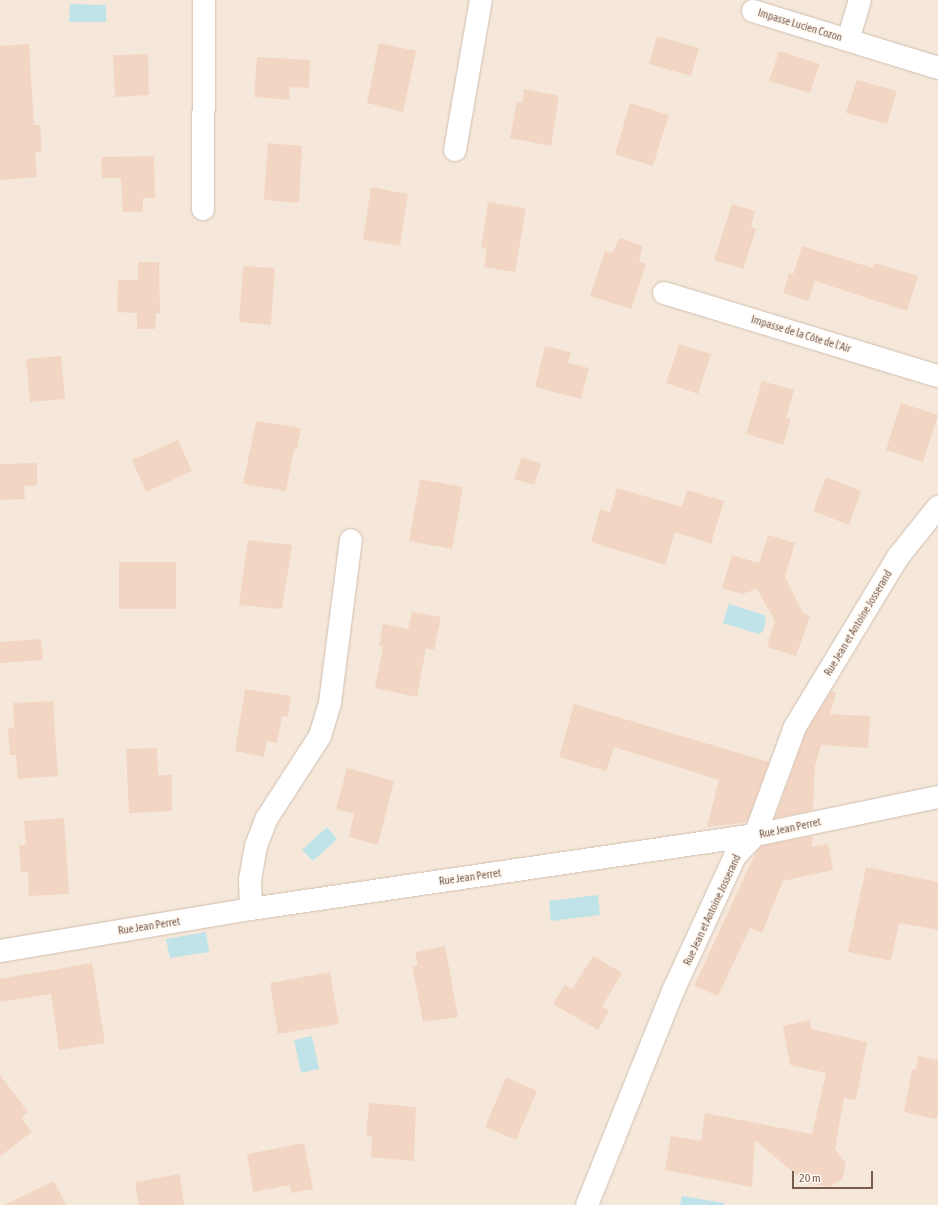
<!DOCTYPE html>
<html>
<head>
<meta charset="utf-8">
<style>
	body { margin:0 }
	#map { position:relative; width:938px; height:1205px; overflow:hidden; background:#fdf6ec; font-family:"Asap Condensed",sans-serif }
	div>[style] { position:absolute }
	.residential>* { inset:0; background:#f5e8da }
	.water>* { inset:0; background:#bfe3e8 }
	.building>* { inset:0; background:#f3d5c3 }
	.roads { filter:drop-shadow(0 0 1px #d1beb0) drop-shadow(0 0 1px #d1beb0) }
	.street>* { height:22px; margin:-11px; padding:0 11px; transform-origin:11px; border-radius:11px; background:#fff }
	span { translate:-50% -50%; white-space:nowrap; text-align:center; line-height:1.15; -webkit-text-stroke:3.5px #fffaf3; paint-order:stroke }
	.street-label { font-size:11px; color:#7a5c4d }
	.scale { position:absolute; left:792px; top:1171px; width:81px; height:18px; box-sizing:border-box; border:2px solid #7a5c4d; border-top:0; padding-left:5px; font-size:12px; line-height:14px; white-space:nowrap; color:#7a5c4d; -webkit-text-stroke:3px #fffaf3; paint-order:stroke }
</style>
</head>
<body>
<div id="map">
	<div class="residential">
		<div style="clip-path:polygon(0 0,938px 0,938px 1205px,0 1205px)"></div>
	</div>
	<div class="water">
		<div style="clip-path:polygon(70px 4px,106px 5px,106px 22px,69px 22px)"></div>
		<div style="clip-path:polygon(729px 604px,764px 615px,766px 620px,763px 632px,758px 634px,723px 623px)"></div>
		<div style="clip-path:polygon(327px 827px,337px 839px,313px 861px,302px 850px)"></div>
		<div style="clip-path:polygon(598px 895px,600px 915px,551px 921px,549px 901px)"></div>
		<div style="clip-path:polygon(206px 932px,209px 952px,170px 958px,166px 939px)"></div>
		<div style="clip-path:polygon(312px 1036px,319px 1069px,301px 1073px,294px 1040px)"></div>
		<div style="clip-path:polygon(682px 1196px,724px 1203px,724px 1205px,680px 1205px)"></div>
	</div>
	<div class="building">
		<div style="clip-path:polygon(657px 36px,699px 48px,691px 76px,649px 64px)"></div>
		<div style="clip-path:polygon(379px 43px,416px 51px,403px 112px,367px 103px)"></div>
		<div style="clip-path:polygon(29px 44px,34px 125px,40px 125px,42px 151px,35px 152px,37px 177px,0 180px,0 46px)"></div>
		<div style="clip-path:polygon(779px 51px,820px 64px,810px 93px,769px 81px)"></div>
		<div style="clip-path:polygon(148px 54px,149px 95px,115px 97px,113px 55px)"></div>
		<div style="clip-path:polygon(257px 57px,310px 60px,309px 88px,290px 87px,289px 100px,254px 97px)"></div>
		<div style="clip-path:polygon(857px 80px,897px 91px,887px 124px,846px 113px)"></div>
		<div style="clip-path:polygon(524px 89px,559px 96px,551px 146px,510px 138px,517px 101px,522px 102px)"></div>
		<div style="clip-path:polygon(630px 103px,669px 115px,653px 166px,615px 154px)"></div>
		<div style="clip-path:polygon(268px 143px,302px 146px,299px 203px,264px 200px)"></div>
		<div style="clip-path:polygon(154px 156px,155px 198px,143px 198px,143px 212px,123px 212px,121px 178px,102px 178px,101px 157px)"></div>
		<div style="clip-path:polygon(371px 187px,408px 194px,400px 246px,363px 240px)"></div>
		<div style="clip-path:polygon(488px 202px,526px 208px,515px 272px,484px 267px,487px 249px,481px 248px)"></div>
		<div style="clip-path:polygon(732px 204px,755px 211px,751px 227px,756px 229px,743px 269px,714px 260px)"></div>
		<div style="clip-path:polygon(620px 238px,643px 246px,639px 261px,646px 264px,631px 309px,590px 296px,605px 251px,612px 253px)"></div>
		<div style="clip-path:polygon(802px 246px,873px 268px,875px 263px,918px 276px,907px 311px,815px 281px,808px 301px,783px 293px,789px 273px,793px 274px)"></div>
		<div style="clip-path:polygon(138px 262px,159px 262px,160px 313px,156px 313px,155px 329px,137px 329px,137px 313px,117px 312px,118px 280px,138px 280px)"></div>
		<div style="clip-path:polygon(243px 266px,275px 268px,271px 325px,239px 322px)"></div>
		<div style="clip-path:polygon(679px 344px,711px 354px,698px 394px,666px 383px)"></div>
		<div style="clip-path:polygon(545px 346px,571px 352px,568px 363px,589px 368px,581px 399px,535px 387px)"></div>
		<div style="clip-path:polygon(61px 356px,65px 399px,30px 402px,26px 359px)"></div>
		<div style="clip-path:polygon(762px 381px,794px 390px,786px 418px,791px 419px,783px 445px,746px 434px)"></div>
		<div style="clip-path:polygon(901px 403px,938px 415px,923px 462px,886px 450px)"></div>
		<div style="clip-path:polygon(256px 421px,301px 428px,297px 449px,294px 449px,286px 491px,243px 484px)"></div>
		<div style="clip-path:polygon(178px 440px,192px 471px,146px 492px,132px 460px)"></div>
		<div style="clip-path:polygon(522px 457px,541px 464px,534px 485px,514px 479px)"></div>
		<div style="clip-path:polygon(37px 463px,37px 485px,24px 486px,25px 499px,0 500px,0 464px)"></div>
		<div style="clip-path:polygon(826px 477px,861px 491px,849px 525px,813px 511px)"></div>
		<div style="clip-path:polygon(420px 479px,463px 487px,452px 549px,409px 541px)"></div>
		<div style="clip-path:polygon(617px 488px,682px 507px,687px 490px,724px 501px,711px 544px,675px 532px,665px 565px,591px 542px,600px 509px,610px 512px)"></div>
		<div style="clip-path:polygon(768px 535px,795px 543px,785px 577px,803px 613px,810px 616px,796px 656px,767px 647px,775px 621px,757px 589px,742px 594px,722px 588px,732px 555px,759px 563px)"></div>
		<div style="clip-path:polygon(248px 540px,292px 545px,282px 609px,239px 605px)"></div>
		<div style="clip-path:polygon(119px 562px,176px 562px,176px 609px,119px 609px)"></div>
		<div style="clip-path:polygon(412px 612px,441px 617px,434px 650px,426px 648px,417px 697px,375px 688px,383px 647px,379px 646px,383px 624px,408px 629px)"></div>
		<div style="clip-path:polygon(41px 639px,43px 660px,0 663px,0 642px)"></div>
		<div style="clip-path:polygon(245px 689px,291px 696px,288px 717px,282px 716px,277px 743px,267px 741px,264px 757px,235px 751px)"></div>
		<div style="clip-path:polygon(831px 691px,836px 693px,830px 714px,870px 716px,868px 748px,821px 745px,815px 766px,813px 810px,775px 818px,806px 732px)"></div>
		<div style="clip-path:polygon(53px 701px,58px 776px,18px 779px,16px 755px,10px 755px,8px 728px,14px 727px,13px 703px)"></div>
		<div style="clip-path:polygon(574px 704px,769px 762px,747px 822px,707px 827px,719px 780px,614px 747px,606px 771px,559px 757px)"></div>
		<div style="clip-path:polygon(157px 748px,158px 775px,172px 775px,172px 811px,129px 813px,126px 749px)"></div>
		<div style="clip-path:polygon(347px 768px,394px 781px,378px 845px,349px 837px,354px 814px,336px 809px)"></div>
		<div style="clip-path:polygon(64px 818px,69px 894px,29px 896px,28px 872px,21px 873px,19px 845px,26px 845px,24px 821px)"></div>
		<div style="clip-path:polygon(813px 836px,812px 847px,828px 844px,833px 870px,783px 881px,762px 933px,750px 928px,718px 996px,694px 986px,756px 852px,761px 846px)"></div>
		<div style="clip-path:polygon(866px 867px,938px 882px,938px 930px,899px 923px,891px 961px,848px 952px)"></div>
		<div style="clip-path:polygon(445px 946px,458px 1017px,423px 1022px,412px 966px,418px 965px,415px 952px)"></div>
		<div style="clip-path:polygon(593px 956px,622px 973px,602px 1007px,609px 1011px,598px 1030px,553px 1004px,565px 985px,572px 989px)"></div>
		<div style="clip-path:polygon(92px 963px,105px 1043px,59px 1050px,51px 994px,0 1002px,0 979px)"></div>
		<div style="clip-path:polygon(330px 972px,339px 1024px,278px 1034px,270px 983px)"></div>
		<div style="clip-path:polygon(810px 1020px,811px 1029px,867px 1042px,856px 1100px,844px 1098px,835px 1149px,846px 1163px,843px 1178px,830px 1187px,806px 1183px,755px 1140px,752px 1187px,665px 1170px,671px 1136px,701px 1141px,705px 1113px,812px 1134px,826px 1073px,790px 1065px,783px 1026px)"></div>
		<div style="clip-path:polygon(918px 1056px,938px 1060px,938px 1116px,935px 1119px,904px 1112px,912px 1069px,916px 1069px)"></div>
		<div style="clip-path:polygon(0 1075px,28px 1112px,21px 1118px,32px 1132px,0 1156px)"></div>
		<div style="clip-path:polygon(506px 1077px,537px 1091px,516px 1140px,485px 1127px)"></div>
		<div style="clip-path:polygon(369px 1103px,416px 1107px,414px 1161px,371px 1157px,372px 1136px,366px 1135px)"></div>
		<div style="clip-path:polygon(304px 1143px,313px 1189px,291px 1193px,290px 1185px,253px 1192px,247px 1154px)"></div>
		<div style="clip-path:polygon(180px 1174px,184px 1205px,139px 1205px,135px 1182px)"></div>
		<div style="clip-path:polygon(54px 1181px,66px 1205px,4px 1205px)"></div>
	</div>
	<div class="roads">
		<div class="street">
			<div style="left:753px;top:11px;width:194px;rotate:17.1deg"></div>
			<div style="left:848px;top:40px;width:42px;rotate:-73.3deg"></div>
			<div style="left:455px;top:150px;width:152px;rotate:-80.2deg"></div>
			<div style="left:203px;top:209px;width:209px;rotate:-89.7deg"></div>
			<div style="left:664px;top:293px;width:286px;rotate:16.9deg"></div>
			<div style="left:251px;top:909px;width:29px;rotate:-92deg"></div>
			<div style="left:250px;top:880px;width:35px;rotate:-80deg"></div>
			<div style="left:256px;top:846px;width:30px;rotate:-69deg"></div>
			<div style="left:267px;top:818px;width:98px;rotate:-57.1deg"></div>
			<div style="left:320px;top:736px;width:34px;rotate:-73deg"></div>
			<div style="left:330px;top:703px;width:164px;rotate:-82.7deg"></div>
			<div style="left:0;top:951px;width:254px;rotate:-9.5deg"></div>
			<div style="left:251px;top:909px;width:509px;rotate:-8.35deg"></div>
			<div style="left:755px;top:835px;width:187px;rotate:-11.7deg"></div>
			<div style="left:587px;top:1205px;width:231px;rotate:-68.1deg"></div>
			<div style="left:673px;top:991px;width:149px;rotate:-65.3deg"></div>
			<div style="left:735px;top:856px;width:29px;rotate:-46deg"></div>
			<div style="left:755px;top:835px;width:115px;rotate:-69.7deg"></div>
			<div style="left:795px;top:727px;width:199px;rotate:-58.8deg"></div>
			<div style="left:898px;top:557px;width:64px;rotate:-51.3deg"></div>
		</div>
	</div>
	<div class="street-label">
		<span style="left:800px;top:25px;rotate:17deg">Impasse Lucien Cozon</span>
		<span style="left:801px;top:334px;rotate:17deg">Impasse de la Côte de l'Air</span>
		<span style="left:858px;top:623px;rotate:-59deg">Rue Jean et Antoine Josserand</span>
		<span style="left:790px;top:828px;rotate:-12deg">Rue Jean Perret</span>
		<span style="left:470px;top:877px;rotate:-8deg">Rue Jean Perret</span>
		<span style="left:712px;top:910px;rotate:-65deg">Rue Jean et Antoine Josserand</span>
		<span style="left:149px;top:926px;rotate:-9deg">Rue Jean Perret</span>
	</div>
	<div class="scale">20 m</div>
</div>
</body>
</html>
